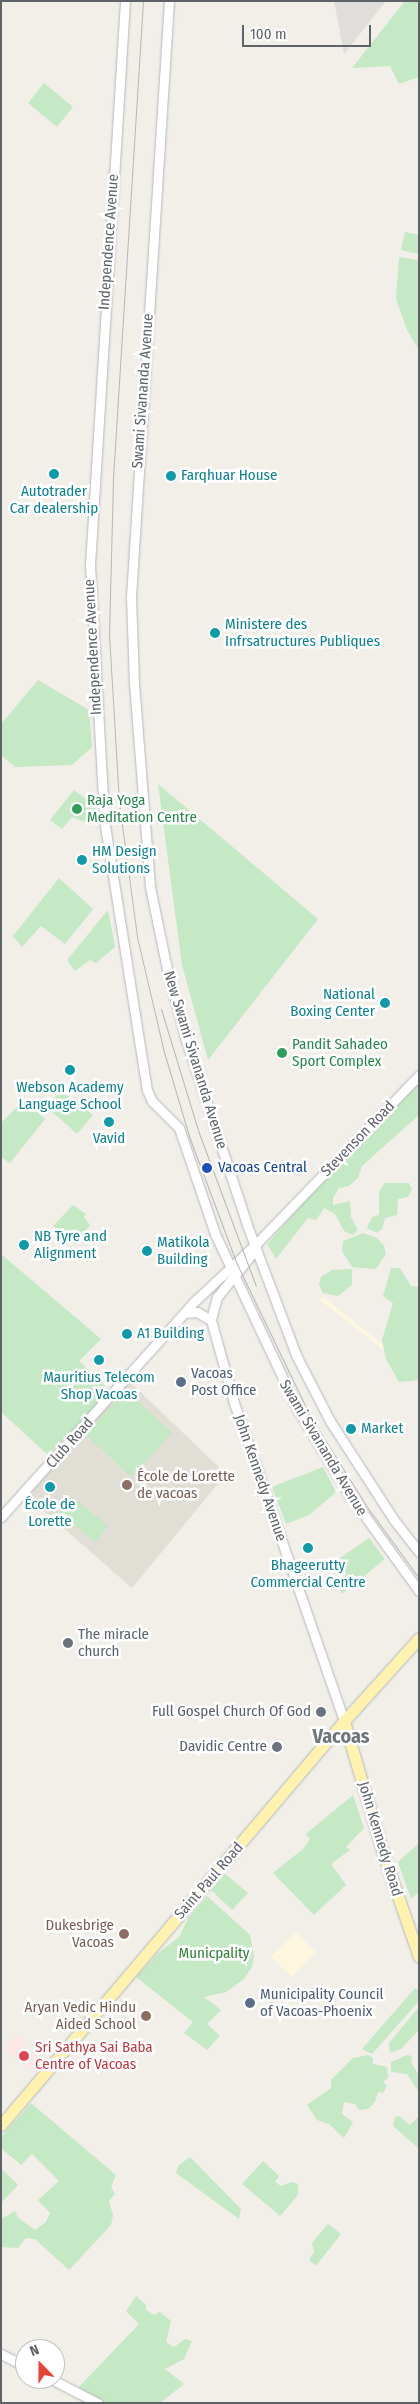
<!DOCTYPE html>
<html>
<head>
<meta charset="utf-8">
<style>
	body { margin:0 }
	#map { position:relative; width:420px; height:2404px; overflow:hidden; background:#f1efe8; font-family:"Fira Sans Condensed",sans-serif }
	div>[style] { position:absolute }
	.commercial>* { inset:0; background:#fef7e0 }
	.industrial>* { inset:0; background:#e0deda }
	.education>* { inset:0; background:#e1ded6 }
	.medical>* { inset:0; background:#fce8e6 }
	.green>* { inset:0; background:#c5e8c5 }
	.roads { filter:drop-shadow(0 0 1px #b5b8bc) drop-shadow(0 0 1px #b5b8bc) }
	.minor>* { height:9px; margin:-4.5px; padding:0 4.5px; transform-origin:4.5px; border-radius:4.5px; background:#fff }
	.major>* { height:11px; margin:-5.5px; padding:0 5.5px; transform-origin:5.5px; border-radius:5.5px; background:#fff2af }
	.tram>* { height:1px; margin:-0.5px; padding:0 0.5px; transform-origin:0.5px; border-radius:0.5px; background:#b6b7b8 }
	.dots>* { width:14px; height:14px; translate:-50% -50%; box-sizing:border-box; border:2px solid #fff; border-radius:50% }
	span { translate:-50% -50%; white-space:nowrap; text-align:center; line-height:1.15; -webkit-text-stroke:5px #fff; paint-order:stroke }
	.street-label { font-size:15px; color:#5f6368 }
	.culture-label { font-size:15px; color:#0d838f }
	.left { translate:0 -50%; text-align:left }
	.right { translate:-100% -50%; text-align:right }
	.leisure-label { font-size:15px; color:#27864d }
	.transit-label { font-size:15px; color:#164399 }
	.service-label { font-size:15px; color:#4e5e75 }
	.education-label { font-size:15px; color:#785e54 }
	.worship-label { font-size:15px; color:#5b616d }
	.park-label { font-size:15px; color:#348238 }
	.health-label { font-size:15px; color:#be3a42 }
	.district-label { font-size:20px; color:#70757a; font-weight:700 }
	.frame { position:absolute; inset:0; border:2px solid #5f6368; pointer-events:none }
	.north { position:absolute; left:15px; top:2339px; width:50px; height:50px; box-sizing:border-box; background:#fff; border:1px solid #bfc1c3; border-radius:50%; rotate:338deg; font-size:14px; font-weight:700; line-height:20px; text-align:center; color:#5f6368 }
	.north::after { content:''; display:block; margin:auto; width:18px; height:22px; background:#ea4335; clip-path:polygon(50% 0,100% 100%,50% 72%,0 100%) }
	.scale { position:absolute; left:242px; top:25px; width:129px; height:22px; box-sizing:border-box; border:2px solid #5f6368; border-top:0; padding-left:6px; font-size:15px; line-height:18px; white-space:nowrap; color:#5f6368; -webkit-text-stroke:4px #fff; paint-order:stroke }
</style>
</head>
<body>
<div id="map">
	<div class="commercial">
		<div style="clip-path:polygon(323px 1297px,398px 1357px,396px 1360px,320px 1300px)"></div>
		<div style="clip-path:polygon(295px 1932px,316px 1952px,292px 1977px,271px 1957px)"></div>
	</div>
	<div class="industrial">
		<div style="clip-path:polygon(334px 1px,386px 1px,344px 54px)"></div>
	</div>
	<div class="education">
		<div style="clip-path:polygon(130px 1382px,226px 1474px,132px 1588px,28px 1497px,77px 1438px)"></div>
	</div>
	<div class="medical">
		<div style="clip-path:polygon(16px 2035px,25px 2041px,22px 2045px,44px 2062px,35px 2073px,5px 2049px)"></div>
	</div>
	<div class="green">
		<div style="clip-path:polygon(405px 1px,419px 1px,419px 77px,399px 84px,390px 66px,352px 68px)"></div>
		<div style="clip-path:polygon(44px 83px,73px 107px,57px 127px,28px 103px)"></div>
		<div style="clip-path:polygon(405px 232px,419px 235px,419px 254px,401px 250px)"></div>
		<div style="clip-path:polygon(399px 257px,419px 260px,419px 350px,407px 330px,396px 299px)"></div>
		<div style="clip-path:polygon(38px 680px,89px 710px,92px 747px,72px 765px,15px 767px,1px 755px,1px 724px)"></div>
		<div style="clip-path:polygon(158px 784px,318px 919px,208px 1060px,182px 965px)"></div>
		<div style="clip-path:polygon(74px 790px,95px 806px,96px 812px,87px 823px,72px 817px,62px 829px,50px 820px)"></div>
		<div style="clip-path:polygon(59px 878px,93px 909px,65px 944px,41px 926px,22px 947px,13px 936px)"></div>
		<div style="clip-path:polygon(108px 910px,115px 947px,96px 963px,90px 960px,75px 971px,67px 960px)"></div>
		<div style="clip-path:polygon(419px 1078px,419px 1115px,362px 1166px,358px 1178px,349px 1186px,339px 1188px,333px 1198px,333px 1205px,350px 1201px,351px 1217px,358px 1230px,353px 1235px,344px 1231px,335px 1214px,324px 1208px,316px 1220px,308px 1218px,276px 1259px,267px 1244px,378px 1118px)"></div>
		<div style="clip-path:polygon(62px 1091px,93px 1115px,77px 1134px,49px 1109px,47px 1104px)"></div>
		<div style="clip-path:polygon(24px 1100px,45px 1119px,10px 1163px,1px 1157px,1px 1123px)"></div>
		<div style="clip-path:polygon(385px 1183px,409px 1183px,412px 1189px,408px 1197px,398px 1199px,397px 1215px,385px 1218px,382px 1229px,377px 1233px,367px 1228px,372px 1217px,379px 1215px,379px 1192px)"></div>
		<div style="clip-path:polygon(73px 1205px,86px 1214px,84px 1217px,90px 1225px,75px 1245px,53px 1226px)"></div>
		<div style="clip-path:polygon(363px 1233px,377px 1238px,384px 1246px,386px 1254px,376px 1269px,352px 1267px,342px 1251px,343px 1241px)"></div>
		<div style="clip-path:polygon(1px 1254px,101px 1339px,79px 1361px,111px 1391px,48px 1455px,1px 1412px)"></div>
		<div style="clip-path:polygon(391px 1268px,400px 1268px,411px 1286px,419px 1287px,419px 1380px,399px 1382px,386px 1359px,382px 1340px,393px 1303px,383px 1296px)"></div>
		<div style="clip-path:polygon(352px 1269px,352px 1285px,338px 1296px,323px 1293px,319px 1285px,321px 1277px,332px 1270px)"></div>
		<div style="clip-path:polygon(126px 1390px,172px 1433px,131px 1477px,85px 1434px)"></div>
		<div style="clip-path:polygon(323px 1467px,336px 1492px,309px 1515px,286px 1524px,272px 1487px)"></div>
		<div style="clip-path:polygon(73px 1497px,108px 1526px,95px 1542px,59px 1513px)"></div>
		<div style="clip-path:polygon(369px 1538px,385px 1559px,342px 1594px,336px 1582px,347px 1574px,337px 1560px)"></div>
		<div style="clip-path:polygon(353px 1795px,364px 1828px,346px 1847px,350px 1850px,331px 1864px,346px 1885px,314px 1915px,273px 1873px,303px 1849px,310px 1839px,306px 1834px)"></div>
		<div style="clip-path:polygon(419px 1843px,419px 1892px,411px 1899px,398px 1862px)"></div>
		<div style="clip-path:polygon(225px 1874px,248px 1893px,232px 1910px,211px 1890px)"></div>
		<div style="clip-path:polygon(207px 1896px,250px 1935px,254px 1955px,252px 1967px,244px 1979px,226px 1992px,204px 1997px,221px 2010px,207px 2024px,220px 2036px,207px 2050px,184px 2033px,193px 2022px,136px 1977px,157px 1954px,179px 1937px,189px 1917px)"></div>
		<div style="clip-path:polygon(415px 1988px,419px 1990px,419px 2001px,372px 2054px,362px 2049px)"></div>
		<div style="clip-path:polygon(419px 2007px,419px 2030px,401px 2049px,390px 2053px,389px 2043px)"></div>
		<div style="clip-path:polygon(368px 2055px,373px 2058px,373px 2064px,387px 2067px,388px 2078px,383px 2082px,387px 2086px,383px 2093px,378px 2092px,375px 2102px,368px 2109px,359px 2110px,355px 2104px,344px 2102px,342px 2114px,353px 2122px,344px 2138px,329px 2124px,317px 2120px,307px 2105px,331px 2088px,331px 2080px,353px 2058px)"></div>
		<div style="clip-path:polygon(407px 2055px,412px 2056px,411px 2062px,419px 2076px,419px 2092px,407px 2074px,391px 2072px,391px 2062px)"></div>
		<div style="clip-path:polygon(31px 2103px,116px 2175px,111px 2187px,115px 2194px,109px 2201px,113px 2215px,111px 2225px,69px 2270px,35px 2239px,26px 2238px,18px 2248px,1px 2247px,1px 2219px,15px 2211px,18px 2218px,35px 2230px,46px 2222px,50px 2213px,38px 2200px,59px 2181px,32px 2154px,21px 2165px,1px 2148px,1px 2137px)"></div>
		<div style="clip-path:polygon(399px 2116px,410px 2125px,419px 2116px,418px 2148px,393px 2126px,395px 2117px)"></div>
		<div style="clip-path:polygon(190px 2157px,241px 2209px,239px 2219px,176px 2173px,179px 2165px)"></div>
		<div style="clip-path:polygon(263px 2161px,279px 2176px,275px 2182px,281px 2186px,292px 2182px,298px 2184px,298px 2195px,280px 2216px,242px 2184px)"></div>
		<div style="clip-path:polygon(1px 2168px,18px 2185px,1px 2203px)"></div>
		<div style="clip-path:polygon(328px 2224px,341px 2234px,316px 2266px,309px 2260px,314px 2252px,312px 2243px)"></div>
		<div style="clip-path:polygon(136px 2296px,146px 2305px,146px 2310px,154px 2315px,160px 2312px,171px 2321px,166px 2342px,174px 2347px,185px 2339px,192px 2341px,184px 2359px,165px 2369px,184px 2384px,160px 2403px,104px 2403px,77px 2389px,139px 2324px,126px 2311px)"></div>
	</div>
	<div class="roads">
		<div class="minor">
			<div style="left:125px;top:1px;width:565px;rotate:93.55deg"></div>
			<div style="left:90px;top:565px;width:254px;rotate:86.8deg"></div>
			<div style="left:104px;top:819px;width:274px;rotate:81deg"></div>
			<div style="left:147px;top:1090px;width:12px;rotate:66deg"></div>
			<div style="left:152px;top:1101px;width:38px;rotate:45deg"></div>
			<div style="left:179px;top:1128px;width:112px;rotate:71.2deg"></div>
			<div style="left:215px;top:1234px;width:195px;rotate:64.8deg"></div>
			<div style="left:298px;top:1410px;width:98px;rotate:58.7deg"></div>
			<div style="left:349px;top:1494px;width:120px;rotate:54.2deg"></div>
			<div style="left:169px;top:1px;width:597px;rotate:93.65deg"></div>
			<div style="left:131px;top:597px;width:86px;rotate:88deg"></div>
			<div style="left:134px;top:683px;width:205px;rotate:85.5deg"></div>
			<div style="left:150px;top:887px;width:84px;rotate:78.3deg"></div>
			<div style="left:167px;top:969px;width:70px;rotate:75.2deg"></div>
			<div style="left:185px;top:1037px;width:198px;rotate:71.7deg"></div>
			<div style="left:247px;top:1225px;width:141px;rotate:69.3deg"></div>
			<div style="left:297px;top:1357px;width:72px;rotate:62.7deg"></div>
			<div style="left:330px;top:1421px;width:118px;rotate:57.1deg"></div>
			<div style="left:394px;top:1520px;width:41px;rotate:52deg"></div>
			<div style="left:256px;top:1249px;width:62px;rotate:129.1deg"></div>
			<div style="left:217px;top:1297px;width:24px;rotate:105deg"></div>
			<div style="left:211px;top:1320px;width:86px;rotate:74.5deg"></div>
			<div style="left:234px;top:1403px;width:336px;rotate:70.9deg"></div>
			<div style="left:184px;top:1313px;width:13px;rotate:-4deg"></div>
			<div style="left:197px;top:1312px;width:16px;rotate:30deg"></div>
			<div style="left:1px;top:1517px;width:292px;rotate:-48.1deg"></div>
			<div style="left:196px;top:1300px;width:83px;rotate:-43.1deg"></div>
			<div style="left:257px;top:1243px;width:233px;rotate:-46deg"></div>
			<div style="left:1px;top:2354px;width:27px;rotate:27deg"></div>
			<div style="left:51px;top:2379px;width:53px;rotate:27.1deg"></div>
		</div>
		<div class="major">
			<div style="left:344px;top:1721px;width:134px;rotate:73.6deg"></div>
			<div style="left:382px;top:1850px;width:113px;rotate:70.9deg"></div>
			<div style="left:1px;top:2125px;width:530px;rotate:-49.67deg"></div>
			<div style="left:344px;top:1721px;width:112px;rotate:-47.9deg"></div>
		</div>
	</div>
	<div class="tram">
		<div style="left:143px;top:1px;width:481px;rotate:93.6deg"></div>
		<div style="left:113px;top:481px;width:153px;rotate:91.5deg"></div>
		<div style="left:109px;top:634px;width:169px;rotate:86.6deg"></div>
		<div style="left:119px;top:803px;width:135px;rotate:82.3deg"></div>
		<div style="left:137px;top:937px;width:118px;rotate:76.8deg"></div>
		<div style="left:164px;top:1052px;width:88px;rotate:73.4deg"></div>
		<div style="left:189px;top:1136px;width:134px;rotate:69.5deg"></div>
		<div style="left:236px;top:1262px;width:171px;rotate:64.3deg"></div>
		<div style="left:310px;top:1416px;width:107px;rotate:57.9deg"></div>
		<div style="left:367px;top:1507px;width:88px;rotate:53.8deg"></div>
		<div style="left:161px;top:1009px;width:130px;rotate:73deg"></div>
		<div style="left:199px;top:1133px;width:163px;rotate:69.6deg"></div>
	</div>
	<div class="dots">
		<div style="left:54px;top:474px;background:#0f9aa8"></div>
		<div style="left:171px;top:476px;background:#0f9aa8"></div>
		<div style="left:215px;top:633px;background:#0f9aa8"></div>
		<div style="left:77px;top:809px;background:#2e9e5b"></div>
		<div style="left:82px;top:860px;background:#0f9aa8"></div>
		<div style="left:385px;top:1003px;background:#0f9aa8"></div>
		<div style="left:282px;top:1053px;background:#2e9e5b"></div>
		<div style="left:70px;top:1070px;background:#0f9aa8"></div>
		<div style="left:109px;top:1122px;background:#0f9aa8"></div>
		<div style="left:207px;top:1168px;background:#1a4fb4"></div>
		<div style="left:24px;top:1245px;background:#0f9aa8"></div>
		<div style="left:147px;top:1251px;background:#0f9aa8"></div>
		<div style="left:127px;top:1334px;background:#0f9aa8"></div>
		<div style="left:99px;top:1360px;background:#0f9aa8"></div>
		<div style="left:181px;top:1382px;background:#5c6f8a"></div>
		<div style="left:351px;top:1429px;background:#0f9aa8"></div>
		<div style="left:127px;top:1485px;background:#8d6e63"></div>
		<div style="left:50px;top:1487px;background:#0f9aa8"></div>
		<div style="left:308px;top:1548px;background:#0f9aa8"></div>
		<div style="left:68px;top:1643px;background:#6b7280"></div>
		<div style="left:321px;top:1712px;background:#6b7280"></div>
		<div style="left:277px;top:1747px;background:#6b7280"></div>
		<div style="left:124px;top:1934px;background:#8d6e63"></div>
		<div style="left:250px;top:2003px;background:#5c6f8a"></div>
		<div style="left:146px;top:2016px;background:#8d6e63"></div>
		<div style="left:24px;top:2056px;background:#e0444e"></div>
	</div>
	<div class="street-label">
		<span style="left:109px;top:242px;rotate:-86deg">Independence Avenue</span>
		<span style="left:143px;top:391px;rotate:-86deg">Swami Sivananda Avenue</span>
		<span style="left:93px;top:647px;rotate:-93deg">Independence Avenue</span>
		<span style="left:195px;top:1060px;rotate:73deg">New Swami Sivananda Avenue</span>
		<span style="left:358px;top:1139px;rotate:-46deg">Stevenson Road</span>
		<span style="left:70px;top:1443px;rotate:-48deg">Club Road</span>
		<span style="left:323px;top:1448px;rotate:59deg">Swami Sivananda Avenue</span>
		<span style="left:260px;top:1478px;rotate:71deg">John Kennedy Avenue</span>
		<span style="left:380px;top:1839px;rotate:73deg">John Kennedy Road</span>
		<span style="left:209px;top:1881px;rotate:-49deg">Saint Paul Road</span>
	</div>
	<div class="culture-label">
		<span class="left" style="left:181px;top:476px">Farqhuar House</span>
		<span style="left:54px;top:500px">Autotrader<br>Car dealership</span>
		<span class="left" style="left:225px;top:633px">Ministere des<br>Infrsatructures Publiques</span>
		<span class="left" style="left:92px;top:860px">HM Design<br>Solutions</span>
		<span class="right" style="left:375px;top:1003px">National<br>Boxing Center</span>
		<span style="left:70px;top:1096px">Webson Academy<br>Language School</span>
		<span style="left:109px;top:1139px">Vavid</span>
		<span class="left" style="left:34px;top:1245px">NB Tyre and<br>Alignment</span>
		<span class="left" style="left:157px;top:1251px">Matikola<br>Building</span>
		<span class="left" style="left:137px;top:1334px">A1 Building</span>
		<span style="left:99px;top:1386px">Mauritius Telecom<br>Shop Vacoas</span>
		<span class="left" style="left:361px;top:1429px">Market</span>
		<span style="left:50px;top:1513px">École de<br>Lorette</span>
		<span style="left:308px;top:1574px">Bhageerutty<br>Commercial Centre</span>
	</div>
	<div class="leisure-label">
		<span class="left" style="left:87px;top:809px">Raja Yoga<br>Meditation Centre</span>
		<span class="left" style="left:292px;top:1053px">Pandit Sahadeo<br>Sport Complex</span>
	</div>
	<div class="transit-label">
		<span class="left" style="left:218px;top:1168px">Vacoas Central</span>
	</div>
	<div class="service-label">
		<span class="left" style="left:191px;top:1382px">Vacoas<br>Post Office</span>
		<span class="left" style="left:260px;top:2003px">Municipality Council<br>of Vacoas-Phoenix</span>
	</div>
	<div class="education-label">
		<span class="left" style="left:137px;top:1485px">École de Lorette<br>de vacoas</span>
		<span class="right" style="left:114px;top:1934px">Dukesbrige<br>Vacoas</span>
		<span class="right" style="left:136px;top:2016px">Aryan Vedic Hindu<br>Aided School</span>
	</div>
	<div class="worship-label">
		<span class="left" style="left:78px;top:1643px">The miracle<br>church</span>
		<span class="right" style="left:311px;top:1712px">Full Gospel Church Of God</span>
		<span class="right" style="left:267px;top:1747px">Davidic Centre</span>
	</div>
	<div class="park-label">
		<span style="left:214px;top:1954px">Municpality</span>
	</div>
	<div class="health-label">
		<span class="left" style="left:35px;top:2056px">Sri Sathya Sai Baba<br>Centre of Vacoas</span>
	</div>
	<div class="district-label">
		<span style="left:341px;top:1736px">Vacoas</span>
	</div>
	<div class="frame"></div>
	<div class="north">N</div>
	<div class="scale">100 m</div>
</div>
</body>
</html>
